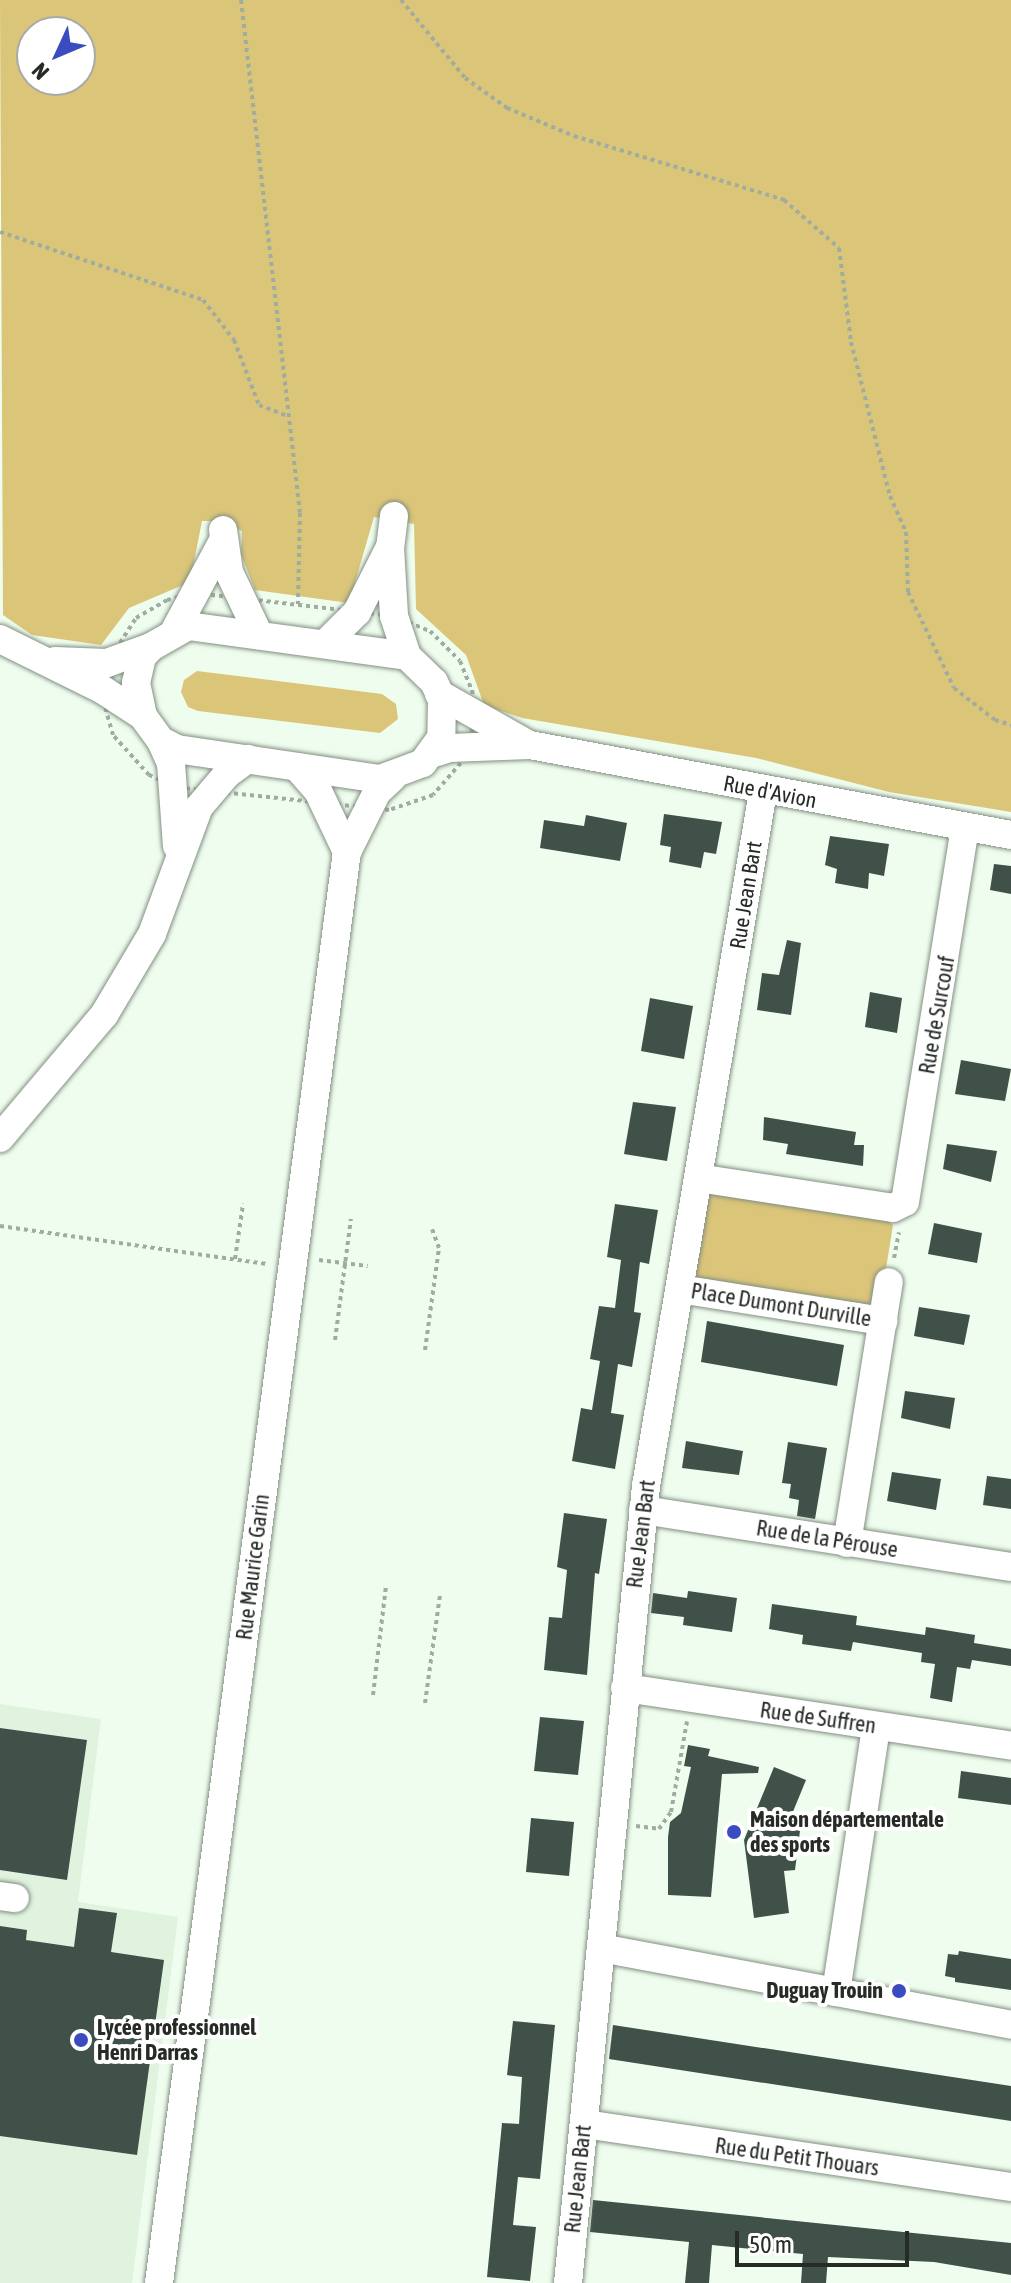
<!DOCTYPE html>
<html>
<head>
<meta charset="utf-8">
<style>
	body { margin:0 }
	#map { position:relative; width:1011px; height:2283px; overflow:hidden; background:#effdef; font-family:"Asap Condensed",sans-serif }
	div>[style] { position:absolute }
	.built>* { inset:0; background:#dff3df }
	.green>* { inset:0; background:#dbc579 }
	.building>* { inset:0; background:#40514a }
	.path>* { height:4px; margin-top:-2px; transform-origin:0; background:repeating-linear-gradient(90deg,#a1aca1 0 4px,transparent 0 8px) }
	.roads { filter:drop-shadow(0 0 2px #828f82) drop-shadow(0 0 2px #828f82) }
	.minor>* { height:28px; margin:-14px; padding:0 14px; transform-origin:14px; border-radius:14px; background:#fff }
	.dots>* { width:22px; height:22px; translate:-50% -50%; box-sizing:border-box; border:4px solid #fff; border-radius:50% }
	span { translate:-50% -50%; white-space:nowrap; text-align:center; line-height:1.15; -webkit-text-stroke:8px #fff; paint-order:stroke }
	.street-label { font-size:22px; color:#262b26 }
	.poi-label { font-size:22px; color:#262b26; font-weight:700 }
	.left { translate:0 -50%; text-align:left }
	.right { translate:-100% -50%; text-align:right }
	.north { position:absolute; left:16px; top:16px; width:80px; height:80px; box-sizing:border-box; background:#fff; border:2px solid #a8aaa8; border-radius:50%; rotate:226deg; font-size:22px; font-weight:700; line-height:32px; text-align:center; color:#262b26 }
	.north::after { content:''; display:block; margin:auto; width:28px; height:36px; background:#3a4cbf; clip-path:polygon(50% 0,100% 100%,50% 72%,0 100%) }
	.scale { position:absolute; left:735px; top:2231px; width:174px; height:36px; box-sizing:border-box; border:4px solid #262b26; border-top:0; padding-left:10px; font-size:24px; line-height:28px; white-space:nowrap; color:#262b26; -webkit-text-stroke:6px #fff; paint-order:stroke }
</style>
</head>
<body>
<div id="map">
	<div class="built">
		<div style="clip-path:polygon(0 1704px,101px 1719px,78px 1902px,178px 1917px,132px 2283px,0 2283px)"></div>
	</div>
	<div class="green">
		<div style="clip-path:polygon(evenodd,0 0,1011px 0,1011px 812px,889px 792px,756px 758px,522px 718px,484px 705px,466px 655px,416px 609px,414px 524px,374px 517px,349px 603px,255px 590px,241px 554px,242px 531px,221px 521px,202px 521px,190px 582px,129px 608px,101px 645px,32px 635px,3px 615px,0 0,32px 32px,80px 32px,80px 80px,32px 80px,32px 32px)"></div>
		<div style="clip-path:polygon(197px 671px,382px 694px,396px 704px,398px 719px,380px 733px,198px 711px,188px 707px,181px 692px,184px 680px)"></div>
		<div style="clip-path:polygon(714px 1189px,883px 1216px,893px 1225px,880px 1306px,700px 1286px,693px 1273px,705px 1197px)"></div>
	</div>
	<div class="building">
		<div style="clip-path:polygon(664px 814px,722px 822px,716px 854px,704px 852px,701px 868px,669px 862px,671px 847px,660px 845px)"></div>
		<div style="clip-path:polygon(586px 815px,627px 823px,620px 861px,540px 848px,544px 820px,584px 826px)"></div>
		<div style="clip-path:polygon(830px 836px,889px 844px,884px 876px,869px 873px,868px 889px,835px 883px,837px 869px,825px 865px)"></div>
		<div style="clip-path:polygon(994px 864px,1011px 866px,1011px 894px,990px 890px)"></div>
		<div style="clip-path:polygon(787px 940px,801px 943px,791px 1015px,757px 1010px,762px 973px,779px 975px)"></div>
		<div style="clip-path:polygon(870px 992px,902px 998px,897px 1033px,865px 1027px)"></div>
		<div style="clip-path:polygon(650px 998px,693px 1006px,684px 1059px,641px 1051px)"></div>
		<div style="clip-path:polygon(961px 1060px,1011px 1069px,1005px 1101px,955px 1094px)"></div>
		<div style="clip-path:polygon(633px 1102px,676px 1107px,667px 1161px,624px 1154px)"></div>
		<div style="clip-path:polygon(764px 1117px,856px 1132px,854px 1145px,864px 1145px,863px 1166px,786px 1154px,788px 1144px,763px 1140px)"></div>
		<div style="clip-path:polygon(947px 1144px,997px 1151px,991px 1182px,943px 1169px)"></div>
		<div style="clip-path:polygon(615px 1204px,658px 1210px,649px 1264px,640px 1262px,634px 1312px,641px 1313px,632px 1367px,618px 1364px,611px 1413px,624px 1415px,615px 1469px,572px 1461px,581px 1408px,592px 1410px,600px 1361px,590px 1359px,599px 1306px,615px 1308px,621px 1260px,607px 1257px)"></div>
		<div style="clip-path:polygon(934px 1223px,982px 1233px,977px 1263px,928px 1254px)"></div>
		<div style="clip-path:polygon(919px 1307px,970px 1315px,964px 1345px,914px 1336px)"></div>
		<div style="clip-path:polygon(707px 1321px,844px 1345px,837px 1386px,701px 1362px)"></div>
		<div style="clip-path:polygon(905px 1391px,955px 1398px,950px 1429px,901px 1418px)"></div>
		<div style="clip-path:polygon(686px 1441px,743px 1451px,739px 1475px,682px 1468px)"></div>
		<div style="clip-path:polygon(788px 1442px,827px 1448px,815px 1519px,797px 1516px,799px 1500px,789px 1498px,791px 1484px,782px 1483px)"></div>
		<div style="clip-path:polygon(892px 1472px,941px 1479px,936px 1510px,887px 1501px)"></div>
		<div style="clip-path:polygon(987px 1476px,1011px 1479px,1011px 1509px,983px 1505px)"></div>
		<div style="clip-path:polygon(564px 1513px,607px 1519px,599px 1574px,595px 1573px,587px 1675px,544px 1670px,549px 1617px,562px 1618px,567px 1570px,557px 1567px)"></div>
		<div style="clip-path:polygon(688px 1591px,737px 1598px,732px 1632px,683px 1625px,684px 1617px,651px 1613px,653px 1593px,687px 1598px)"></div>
		<div style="clip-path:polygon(772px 1604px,857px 1616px,856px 1625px,925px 1635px,926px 1627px,975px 1635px,974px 1643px,1011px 1649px,1011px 1666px,972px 1660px,970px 1669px,957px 1667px,952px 1702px,930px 1698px,935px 1664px,921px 1662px,922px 1653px,853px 1642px,851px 1651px,802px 1644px,803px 1635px,769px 1629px)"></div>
		<div style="clip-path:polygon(540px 1717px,584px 1721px,578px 1775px,534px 1771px)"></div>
		<div style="clip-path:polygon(0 1728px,87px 1740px,67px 1880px,0 1870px)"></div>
		<div style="clip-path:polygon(688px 1745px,710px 1749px,708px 1756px,759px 1767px,758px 1773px,722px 1774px,711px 1897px,668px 1895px,668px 1837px,670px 1822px,681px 1813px,691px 1767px,684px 1766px)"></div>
		<div style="clip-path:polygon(774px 1767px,806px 1780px,790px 1819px,801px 1823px,795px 1870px,784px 1871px,789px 1913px,754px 1918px,744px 1840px)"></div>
		<div style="clip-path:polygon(961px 1771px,1011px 1778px,1011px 1805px,958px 1798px)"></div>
		<div style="clip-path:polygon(531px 1818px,574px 1822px,569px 1876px,526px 1872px)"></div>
		<div style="clip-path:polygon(79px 1908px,117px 1913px,111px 1952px,164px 1960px,137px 2155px,0 2136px,0 1926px,27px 1930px,26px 1940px,74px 1947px)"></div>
		<div style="clip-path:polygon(959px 1951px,1011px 1959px,1011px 1990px,955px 1982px,955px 1978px,945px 1976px,948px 1954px,958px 1955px)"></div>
		<div style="clip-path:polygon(513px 2021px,555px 2025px,540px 2179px,518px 2177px,513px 2225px,536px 2227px,530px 2281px,487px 2277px,502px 2123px,519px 2124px,522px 2077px,507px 2075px)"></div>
		<div style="clip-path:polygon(613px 2025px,1011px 2086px,1011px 2121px,609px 2059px)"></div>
		<div style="clip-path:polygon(593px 2200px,1011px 2243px,1011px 2275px,934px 2262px,828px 2257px,826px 2283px,801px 2283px,803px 2254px,712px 2245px,709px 2283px,685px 2283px,689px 2242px,590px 2232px)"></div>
	</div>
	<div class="path">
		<div style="left:241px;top:0;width:516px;rotate:83.44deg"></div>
		<div style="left:300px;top:513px;width:91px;rotate:91.3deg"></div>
		<div style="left:401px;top:0;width:101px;rotate:50.6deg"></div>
		<div style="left:465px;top:78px;width:52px;rotate:35.5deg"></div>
		<div style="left:507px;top:108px;width:73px;rotate:22.7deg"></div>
		<div style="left:574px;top:136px;width:220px;rotate:16.9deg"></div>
		<div style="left:784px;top:200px;width:73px;rotate:41.1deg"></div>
		<div style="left:839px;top:248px;width:95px;rotate:82.7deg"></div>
		<div style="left:851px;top:342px;width:159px;rotate:75.8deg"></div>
		<div style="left:890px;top:496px;width:39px;rotate:66deg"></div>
		<div style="left:906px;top:532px;width:60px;rotate:88.1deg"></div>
		<div style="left:908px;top:592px;width:106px;rotate:64.4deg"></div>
		<div style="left:954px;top:688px;width:52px;rotate:38deg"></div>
		<div style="left:995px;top:720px;width:17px;rotate:17deg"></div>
		<div style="left:0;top:232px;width:214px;rotate:18.5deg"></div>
		<div style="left:203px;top:300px;width:51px;rotate:52.2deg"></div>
		<div style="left:234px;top:340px;width:70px;rotate:69deg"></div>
		<div style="left:259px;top:405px;width:31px;rotate:21deg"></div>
		<div style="left:195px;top:593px;width:200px;rotate:6.6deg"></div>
		<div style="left:394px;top:616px;width:39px;rotate:23deg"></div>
		<div style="left:430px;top:631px;width:42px;rotate:45deg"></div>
		<div style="left:460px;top:661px;width:31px;rotate:68deg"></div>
		<div style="left:472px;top:690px;width:23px;rotate:80deg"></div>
		<div style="left:476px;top:713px;width:45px;rotate:102.8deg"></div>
		<div style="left:466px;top:757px;width:50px;rotate:131deg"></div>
		<div style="left:433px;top:795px;width:46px;rotate:161.2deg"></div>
		<div style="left:389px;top:810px;width:216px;rotate:-173.9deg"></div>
		<div style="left:174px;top:787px;width:28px;rotate:-154deg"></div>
		<div style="left:149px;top:775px;width:54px;rotate:-132deg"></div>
		<div style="left:113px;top:735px;width:36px;rotate:-106deg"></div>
		<div style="left:103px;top:700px;width:37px;rotate:-84deg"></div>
		<div style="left:107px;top:663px;width:54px;rotate:-57.2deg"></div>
		<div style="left:136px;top:618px;width:36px;rotate:-30deg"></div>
		<div style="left:167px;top:600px;width:29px;rotate:-14deg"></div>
		<div style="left:0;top:1226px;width:270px;rotate:8.1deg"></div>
		<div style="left:894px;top:1258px;width:26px;rotate:-79deg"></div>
		<div style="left:235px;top:1259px;width:56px;rotate:-81.7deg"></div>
		<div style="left:319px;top:1260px;width:49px;rotate:7deg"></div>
		<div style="left:335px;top:1340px;width:122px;rotate:-82.5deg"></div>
		<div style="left:425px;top:1350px;width:103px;rotate:-82.2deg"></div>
		<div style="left:439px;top:1248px;width:20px;rotate:-110deg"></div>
		<div style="left:373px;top:1695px;width:110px;rotate:-83.2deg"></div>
		<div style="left:425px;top:1703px;width:109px;rotate:-82.1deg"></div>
		<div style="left:636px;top:1826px;width:23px;rotate:7deg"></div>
		<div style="left:659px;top:1829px;width:21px;rotate:-55deg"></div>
		<div style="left:671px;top:1812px;width:92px;rotate:-80deg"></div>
	</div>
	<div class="roads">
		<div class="minor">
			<div style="left:394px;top:516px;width:32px;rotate:97deg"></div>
			<div style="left:390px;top:548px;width:68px;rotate:86.6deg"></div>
			<div style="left:394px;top:616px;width:42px;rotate:72deg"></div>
			<div style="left:223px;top:530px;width:42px;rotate:81.9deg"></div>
			<div style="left:229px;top:572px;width:70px;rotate:64.5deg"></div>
			<div style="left:188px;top:626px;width:221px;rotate:7.8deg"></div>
			<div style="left:407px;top:656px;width:37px;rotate:44deg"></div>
			<div style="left:434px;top:682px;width:19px;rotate:65deg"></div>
			<div style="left:442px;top:699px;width:39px;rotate:91deg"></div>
			<div style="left:441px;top:738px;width:31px;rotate:126deg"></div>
			<div style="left:423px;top:763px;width:46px;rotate:159.6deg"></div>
			<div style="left:380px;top:779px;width:205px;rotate:-171.6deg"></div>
			<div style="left:177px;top:749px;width:18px;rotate:-153deg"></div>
			<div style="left:161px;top:741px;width:31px;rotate:-126deg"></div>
			<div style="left:143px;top:716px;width:34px;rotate:-102deg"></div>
			<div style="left:136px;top:683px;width:27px;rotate:-77deg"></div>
			<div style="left:142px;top:657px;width:13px;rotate:-48deg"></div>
			<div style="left:151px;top:647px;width:43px;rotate:-29.6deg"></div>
			<div style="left:175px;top:630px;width:101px;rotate:-61.7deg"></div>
			<div style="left:0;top:639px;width:115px;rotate:26.3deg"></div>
			<div style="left:103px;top:690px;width:48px;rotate:33deg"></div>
			<div style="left:326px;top:643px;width:44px;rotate:-45deg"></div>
			<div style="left:357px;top:612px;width:71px;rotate:-63.1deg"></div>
			<div style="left:55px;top:661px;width:52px;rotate:2.2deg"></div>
			<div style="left:107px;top:663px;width:47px;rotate:-20deg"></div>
			<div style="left:439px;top:694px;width:103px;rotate:29.5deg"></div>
			<div style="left:161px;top:741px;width:24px;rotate:66deg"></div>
			<div style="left:171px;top:763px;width:83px;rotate:85.9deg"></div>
			<div style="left:431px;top:754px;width:19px;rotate:-18deg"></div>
			<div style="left:449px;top:748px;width:81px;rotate:-2.1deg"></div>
			<div style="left:530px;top:745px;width:489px;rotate:10.6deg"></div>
			<div style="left:297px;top:767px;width:32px;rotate:49deg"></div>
			<div style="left:318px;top:791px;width:68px;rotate:64.6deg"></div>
			<div style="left:0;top:1138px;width:161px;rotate:-49.8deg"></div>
			<div style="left:104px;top:1015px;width:94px;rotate:-59.3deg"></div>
			<div style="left:152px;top:934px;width:135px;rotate:-69.7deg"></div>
			<div style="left:199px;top:807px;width:43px;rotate:-49.7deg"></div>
			<div style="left:227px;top:774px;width:26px;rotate:-36deg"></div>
			<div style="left:698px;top:1178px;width:197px;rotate:8.7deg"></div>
			<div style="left:893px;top:1208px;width:13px;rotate:-27deg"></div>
			<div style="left:905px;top:1202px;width:379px;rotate:-80.9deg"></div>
			<div style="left:680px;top:1289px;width:206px;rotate:9deg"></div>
			<div style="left:643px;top:1510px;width:372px;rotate:8.8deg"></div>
			<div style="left:847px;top:1543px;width:264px;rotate:-80.9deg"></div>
			<div style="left:625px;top:1688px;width:390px;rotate:8.5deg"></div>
			<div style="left:0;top:1896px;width:15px;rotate:8deg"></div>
			<div style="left:601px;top:1948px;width:417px;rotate:10.6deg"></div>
			<div style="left:836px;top:1992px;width:268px;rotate:-81.4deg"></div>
			<div style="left:584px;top:2124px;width:432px;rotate:8.4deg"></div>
			<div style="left:159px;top:2283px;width:1443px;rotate:-82.52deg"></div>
			<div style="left:347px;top:852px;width:67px;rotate:-63.4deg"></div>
			<div style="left:377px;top:792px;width:21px;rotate:-43deg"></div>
			<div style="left:568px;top:2283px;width:801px;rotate:-84.41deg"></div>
			<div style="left:646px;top:1486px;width:705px;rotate:-80.44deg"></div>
		</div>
	</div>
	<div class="dots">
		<div style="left:734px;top:1832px;background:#3a4cbf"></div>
		<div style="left:899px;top:1991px;background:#3a4cbf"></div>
		<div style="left:81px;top:2040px;background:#3a4cbf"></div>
	</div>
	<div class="street-label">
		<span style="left:770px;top:792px;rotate:11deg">Rue d'Avion</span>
		<span style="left:746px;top:895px;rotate:-81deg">Rue Jean Bart</span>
		<span style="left:937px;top:1015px;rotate:-80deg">Rue de Surcouf</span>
		<span style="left:781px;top:1305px;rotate:9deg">Place Dumont Durville</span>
		<span style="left:641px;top:1534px;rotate:-83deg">Rue Jean Bart</span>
		<span style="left:827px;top:1539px;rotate:9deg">Rue de la Pérouse</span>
		<span style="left:253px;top:1567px;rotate:-83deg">Rue Maurice Garin</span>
		<span style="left:818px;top:1718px;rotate:8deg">Rue de Suffren</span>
		<span style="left:797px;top:2157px;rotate:8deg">Rue du Petit Thouars</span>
		<span style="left:578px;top:2179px;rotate:-84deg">Rue Jean Bart</span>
	</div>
	<div class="poi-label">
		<span class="left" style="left:750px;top:1832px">Maison départementale<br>des sports</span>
		<span class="right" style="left:883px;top:1991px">Duguay Trouin</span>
		<span class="left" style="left:97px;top:2040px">Lycée professionnel<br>Henri Darras</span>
	</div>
	<div class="north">N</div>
	<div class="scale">50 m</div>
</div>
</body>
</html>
